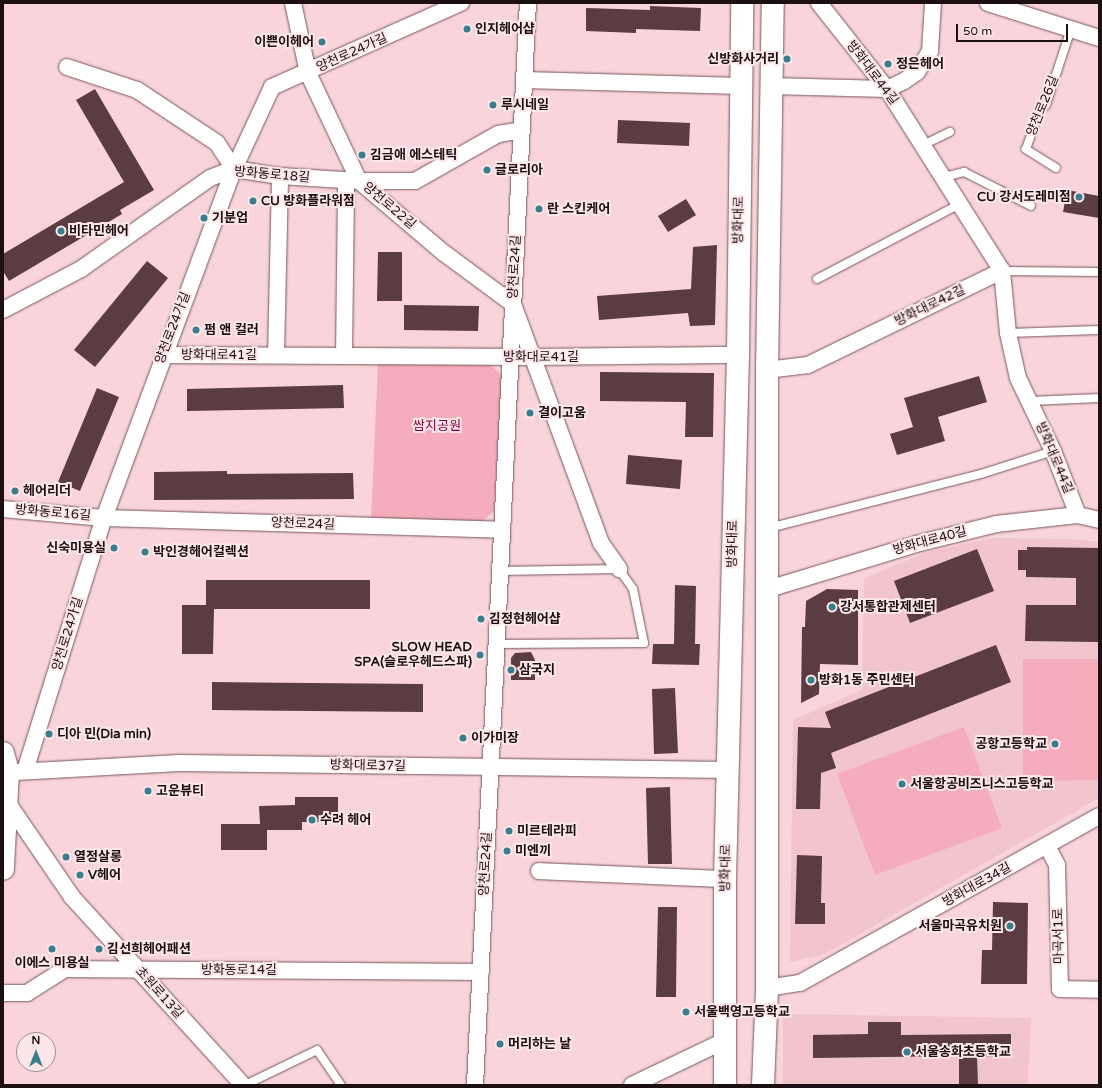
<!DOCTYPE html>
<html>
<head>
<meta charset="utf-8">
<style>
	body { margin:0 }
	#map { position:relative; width:1102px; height:1088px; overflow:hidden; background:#fad4db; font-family:"Varela Round","Noto Sans KR",sans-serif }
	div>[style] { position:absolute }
	.built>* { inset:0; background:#f2c4cc }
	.green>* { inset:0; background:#f5adbb }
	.building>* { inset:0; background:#5a3c42 }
	.roads { filter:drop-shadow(0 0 1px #76565c) drop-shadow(0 0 1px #76565c) }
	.lane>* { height:8px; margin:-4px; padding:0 4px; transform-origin:4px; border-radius:4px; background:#fff }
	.street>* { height:16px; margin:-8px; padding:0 8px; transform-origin:8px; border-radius:8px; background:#fff }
	.secondary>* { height:22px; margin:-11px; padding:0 11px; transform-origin:11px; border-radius:11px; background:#fff }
	.primary>* { height:22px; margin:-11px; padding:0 11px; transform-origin:11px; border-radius:11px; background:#fff }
	.dots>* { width:11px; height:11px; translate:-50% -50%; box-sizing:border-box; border:2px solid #fde6ea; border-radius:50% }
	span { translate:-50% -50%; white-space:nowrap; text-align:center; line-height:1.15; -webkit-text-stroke:4px #fde6ea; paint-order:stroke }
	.poi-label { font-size:13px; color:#1d1012; font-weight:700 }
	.left { translate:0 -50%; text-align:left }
	.right { translate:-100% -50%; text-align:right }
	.street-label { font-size:13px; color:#1d1012 }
	.park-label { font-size:13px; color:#7a0034 }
	.frame { position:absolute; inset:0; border:4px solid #1d1012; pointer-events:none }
	.north { position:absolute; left:16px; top:1032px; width:40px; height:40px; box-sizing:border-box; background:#fde6ea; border:1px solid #a39094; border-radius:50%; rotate:0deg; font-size:11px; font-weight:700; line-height:16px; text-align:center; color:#1d1012 }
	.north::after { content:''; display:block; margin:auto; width:14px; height:18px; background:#3a7d8d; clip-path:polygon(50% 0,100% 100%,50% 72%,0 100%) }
	.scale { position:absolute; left:956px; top:24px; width:112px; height:18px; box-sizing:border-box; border:2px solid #1d1012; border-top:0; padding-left:5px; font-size:12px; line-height:14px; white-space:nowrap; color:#1d1012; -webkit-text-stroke:3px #fde6ea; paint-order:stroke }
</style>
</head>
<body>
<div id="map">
	<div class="built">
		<div style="clip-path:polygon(992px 538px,1073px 539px,1099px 542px,1099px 798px,825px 954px,790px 962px,793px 720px,862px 690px,864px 578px,925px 553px)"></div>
		<div style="clip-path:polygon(783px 1014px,1031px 1018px,1028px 1085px,783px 1085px)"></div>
	</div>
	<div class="green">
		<div style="clip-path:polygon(378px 362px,487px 362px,503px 376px,494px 511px,478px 525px,371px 520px)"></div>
		<div style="clip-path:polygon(1023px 659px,1099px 659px,1099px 780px,1023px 781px)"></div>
		<div style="clip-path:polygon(964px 727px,1002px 828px,875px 875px,837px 774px)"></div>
	</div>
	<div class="building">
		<div style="clip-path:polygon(650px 6px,701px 8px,700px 31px,636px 29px,636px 33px,586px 31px,586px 8px,650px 10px)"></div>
		<div style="clip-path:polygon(95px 89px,154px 190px,120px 210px,122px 214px,9px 281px,3px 271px,3px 254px,124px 182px,76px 100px)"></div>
		<div style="clip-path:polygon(618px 120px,690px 123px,689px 146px,617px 143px)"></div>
		<div style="clip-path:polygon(1067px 190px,1099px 196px,1099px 218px,1063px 212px)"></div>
		<div style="clip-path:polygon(686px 199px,696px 215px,668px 232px,658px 216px)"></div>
		<div style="clip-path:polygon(717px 245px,715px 325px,690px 326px,688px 313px,599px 320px,597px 296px,691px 289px,693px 247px)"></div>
		<div style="clip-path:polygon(378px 252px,402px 252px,402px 301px,377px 301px)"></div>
		<div style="clip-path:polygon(147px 261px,168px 278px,95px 367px,74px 350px)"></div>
		<div style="clip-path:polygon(404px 305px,479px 306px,478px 331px,404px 330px)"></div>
		<div style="clip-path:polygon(600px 372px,714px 373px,713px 437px,685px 437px,686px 402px,600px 401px)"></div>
		<div style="clip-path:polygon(979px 376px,987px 402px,938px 417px,945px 441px,897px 455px,890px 434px,913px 427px,904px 398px)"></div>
		<div style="clip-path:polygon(343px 385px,344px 408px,187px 411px,187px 389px)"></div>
		<div style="clip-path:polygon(97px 388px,119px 397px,80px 491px,58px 482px)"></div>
		<div style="clip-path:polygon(628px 455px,682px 460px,680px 489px,626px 484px)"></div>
		<div style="clip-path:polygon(227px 471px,227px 474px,353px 473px,354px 499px,154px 500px,154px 472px)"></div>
		<div style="clip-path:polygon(1027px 547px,1098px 548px,1099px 642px,1025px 641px,1026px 605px,1076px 605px,1076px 578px,1026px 577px,1026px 570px,1018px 570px,1018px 550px,1027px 550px)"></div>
		<div style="clip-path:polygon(977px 549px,994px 591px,910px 623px,894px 581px)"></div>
		<div style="clip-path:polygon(206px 580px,370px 580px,370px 609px,214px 609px,213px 654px,182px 654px,182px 605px,206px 605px)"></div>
		<div style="clip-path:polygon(675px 585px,696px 586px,695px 644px,700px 644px,699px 665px,652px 664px,653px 644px,674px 644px)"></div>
		<div style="clip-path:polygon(827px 589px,858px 590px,858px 665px,820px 664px,819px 694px,801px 703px,802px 627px,805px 627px,806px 601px)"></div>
		<div style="clip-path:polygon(996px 645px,1011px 682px,831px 753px,836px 768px,821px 773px,820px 809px,796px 809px,798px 727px,831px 728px,825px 712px)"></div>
		<div style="clip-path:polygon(531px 652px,535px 660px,535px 680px,511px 680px,511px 658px,515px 653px)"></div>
		<div style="clip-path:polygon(212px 682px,423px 684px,423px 712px,212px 710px)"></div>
		<div style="clip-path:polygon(675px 688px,678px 753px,654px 754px,652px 689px)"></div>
		<div style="clip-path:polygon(670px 787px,672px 864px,648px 864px,646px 788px)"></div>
		<div style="clip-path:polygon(295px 797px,338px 797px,338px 822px,302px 822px,302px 830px,267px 830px,267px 850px,221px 850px,221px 824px,260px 824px,259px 806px,295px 805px)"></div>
		<div style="clip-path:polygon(797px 855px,822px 856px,821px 903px,825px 903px,825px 924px,795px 924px)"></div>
		<div style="clip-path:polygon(993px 902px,1028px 903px,1027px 984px,981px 984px,982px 950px,992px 950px)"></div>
		<div style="clip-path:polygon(658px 907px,677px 907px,676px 997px,656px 997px)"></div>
		<div style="clip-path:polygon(868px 1022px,901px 1022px,901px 1035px,1011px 1034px,1011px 1056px,977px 1057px,978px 1085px,959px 1085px,959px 1056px,813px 1058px,813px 1035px,868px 1034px)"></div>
	</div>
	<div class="roads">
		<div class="lane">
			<div style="left:923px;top:145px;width:30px;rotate:-26deg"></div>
			<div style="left:1056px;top:168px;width:36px;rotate:-148deg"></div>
			<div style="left:1026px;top:149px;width:42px;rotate:-70.7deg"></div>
			<div style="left:1040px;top:109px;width:7px;rotate:-34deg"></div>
			<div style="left:1046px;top:105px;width:80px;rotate:-71.8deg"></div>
			<div style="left:944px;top:177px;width:21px;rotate:-14deg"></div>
			<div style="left:964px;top:172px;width:75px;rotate:26.9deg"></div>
			<div style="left:1002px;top:271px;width:97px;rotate:0.6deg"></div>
			<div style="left:817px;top:279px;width:159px;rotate:-27.7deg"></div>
			<div style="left:1008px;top:333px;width:91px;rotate:-1.9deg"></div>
			<div style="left:1030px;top:401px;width:69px;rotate:-2.5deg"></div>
			<div style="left:769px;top:528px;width:219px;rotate:-14.3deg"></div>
			<div style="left:981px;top:474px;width:76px;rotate:-17.7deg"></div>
			<div style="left:497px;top:644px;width:147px;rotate:-0.4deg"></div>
			<div style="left:644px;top:643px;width:55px;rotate:-101.5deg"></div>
			<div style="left:633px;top:589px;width:24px;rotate:-125deg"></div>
			<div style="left:619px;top:569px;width:119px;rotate:179deg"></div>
			<div style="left:245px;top:1085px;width:80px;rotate:-25.9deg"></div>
			<div style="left:317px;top:1050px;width:42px;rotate:55.6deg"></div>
		</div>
		<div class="street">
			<div style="left:293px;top:3px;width:72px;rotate:77.9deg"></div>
			<div style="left:308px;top:73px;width:119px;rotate:64.7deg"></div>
			<div style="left:359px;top:181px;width:111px;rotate:40.3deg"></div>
			<div style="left:444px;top:253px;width:86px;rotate:36.5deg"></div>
			<div style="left:513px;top:304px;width:255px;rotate:69.8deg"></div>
			<div style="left:601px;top:543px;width:32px;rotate:55deg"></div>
			<div style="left:819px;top:3px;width:110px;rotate:51.7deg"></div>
			<div style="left:887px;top:89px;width:215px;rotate:57.7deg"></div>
			<div style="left:1002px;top:271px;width:62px;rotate:84.5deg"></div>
			<div style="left:1008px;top:333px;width:46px;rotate:77.5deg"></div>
			<div style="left:1018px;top:378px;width:81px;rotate:64.4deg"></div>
			<div style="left:1053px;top:451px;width:69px;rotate:68.7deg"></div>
			<div style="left:988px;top:3px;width:116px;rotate:17.5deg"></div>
			<div style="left:67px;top:67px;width:74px;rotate:18.2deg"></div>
			<div style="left:137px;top:90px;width:96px;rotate:33.5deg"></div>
			<div style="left:217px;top:143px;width:31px;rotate:57deg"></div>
			<div style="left:524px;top:80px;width:217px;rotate:1.6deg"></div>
			<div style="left:770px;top:86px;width:117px;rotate:1.5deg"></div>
			<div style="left:887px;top:89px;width:19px;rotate:-25deg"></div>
			<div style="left:904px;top:81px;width:16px;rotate:-35deg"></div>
			<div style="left:917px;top:72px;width:25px;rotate:-58deg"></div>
			<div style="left:930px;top:51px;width:48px;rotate:-86.4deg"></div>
			<div style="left:3px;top:310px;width:88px;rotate:-27.7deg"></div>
			<div style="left:81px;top:269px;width:158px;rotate:-35.2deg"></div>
			<div style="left:210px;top:178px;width:26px;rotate:-21deg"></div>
			<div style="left:234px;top:169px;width:47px;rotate:8.7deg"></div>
			<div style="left:280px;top:176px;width:79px;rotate:3.6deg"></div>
			<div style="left:359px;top:181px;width:56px"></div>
			<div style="left:415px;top:181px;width:95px;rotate:-29.5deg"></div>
			<div style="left:498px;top:134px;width:24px;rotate:-9deg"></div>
			<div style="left:163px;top:355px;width:371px;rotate:0.3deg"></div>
			<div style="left:534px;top:357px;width:204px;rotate:-0.6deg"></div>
			<div style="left:276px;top:355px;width:179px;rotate:-88.7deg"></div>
			<div style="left:344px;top:355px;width:175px;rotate:-89.3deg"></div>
			<div style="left:767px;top:370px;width:41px;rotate:-7deg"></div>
			<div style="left:808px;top:365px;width:216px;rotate:-25.9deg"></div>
			<div style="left:3px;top:509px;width:101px;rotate:5.1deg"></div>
			<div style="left:104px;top:518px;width:398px;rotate:1.7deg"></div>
			<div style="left:765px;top:590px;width:158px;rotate:-16.9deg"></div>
			<div style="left:916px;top:544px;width:82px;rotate:-14deg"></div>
			<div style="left:996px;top:524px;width:82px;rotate:-6.3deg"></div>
			<div style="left:1078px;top:515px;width:22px;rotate:13deg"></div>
			<div style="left:25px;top:771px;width:265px;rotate:-72.7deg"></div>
			<div style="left:104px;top:518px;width:372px;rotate:-69.6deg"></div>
			<div style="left:234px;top:169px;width:90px;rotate:-65.1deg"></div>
			<div style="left:272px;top:87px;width:207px;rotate:-24deg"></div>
			<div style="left:16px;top:772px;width:163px;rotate:-3.2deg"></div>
			<div style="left:179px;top:763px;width:550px;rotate:0.73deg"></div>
			<div style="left:3px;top:803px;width:4px;rotate:-14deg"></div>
			<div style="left:7px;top:802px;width:115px;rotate:55.6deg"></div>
			<div style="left:72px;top:897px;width:254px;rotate:47.7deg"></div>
			<div style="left:1047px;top:846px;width:21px;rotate:62deg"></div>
			<div style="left:1057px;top:865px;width:124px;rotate:88.6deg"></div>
			<div style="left:1060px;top:989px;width:39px;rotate:1deg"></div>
			<div style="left:539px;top:871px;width:186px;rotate:2.5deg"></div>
			<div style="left:767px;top:988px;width:33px;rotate:-9deg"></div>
			<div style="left:800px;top:983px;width:342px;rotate:-29.2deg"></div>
			<div style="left:3px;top:993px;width:24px"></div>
			<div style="left:27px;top:993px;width:45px;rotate:-32.3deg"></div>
			<div style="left:65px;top:969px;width:416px;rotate:0.4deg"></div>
			<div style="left:475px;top:1085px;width:1083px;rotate:-87.2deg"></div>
			<div style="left:632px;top:1085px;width:104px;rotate:-25.6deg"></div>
		</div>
		<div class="secondary">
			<div style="left:3px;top:753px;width:20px;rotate:75deg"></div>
			<div style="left:8px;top:772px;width:97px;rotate:93deg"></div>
		</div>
		<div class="primary">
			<div style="left:725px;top:1085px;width:206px;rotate:-90deg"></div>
			<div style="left:725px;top:879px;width:524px;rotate:-88.58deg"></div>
			<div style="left:738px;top:355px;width:352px;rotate:-89.3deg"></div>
			<div style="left:763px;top:1085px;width:97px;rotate:-87.6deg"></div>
			<div style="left:767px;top:988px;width:618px;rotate:-90deg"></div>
			<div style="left:767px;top:370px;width:367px;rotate:-89.1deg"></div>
		</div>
	</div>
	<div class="dots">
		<div style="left:467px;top:29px;background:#3a7d8d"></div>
		<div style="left:322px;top:42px;background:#3a7d8d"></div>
		<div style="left:787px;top:59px;background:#3a7d8d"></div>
		<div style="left:888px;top:64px;background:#3a7d8d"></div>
		<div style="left:493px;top:105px;background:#3a7d8d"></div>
		<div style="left:362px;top:155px;background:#3a7d8d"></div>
		<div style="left:487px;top:170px;background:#3a7d8d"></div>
		<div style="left:1079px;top:197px;background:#3a7d8d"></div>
		<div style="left:253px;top:201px;background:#3a7d8d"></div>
		<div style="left:539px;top:209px;background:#3a7d8d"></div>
		<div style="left:204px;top:218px;background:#3a7d8d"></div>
		<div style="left:61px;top:231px;background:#3a7d8d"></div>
		<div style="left:196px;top:330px;background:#3a7d8d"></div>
		<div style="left:530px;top:413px;background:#3a7d8d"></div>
		<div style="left:15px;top:491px;background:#3a7d8d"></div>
		<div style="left:114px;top:548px;background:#3a7d8d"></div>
		<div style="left:145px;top:552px;background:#3a7d8d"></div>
		<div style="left:832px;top:607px;background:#3a7d8d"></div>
		<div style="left:481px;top:619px;background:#3a7d8d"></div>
		<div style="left:480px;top:655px;background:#3a7d8d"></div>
		<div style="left:511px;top:670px;background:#3a7d8d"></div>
		<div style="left:811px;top:680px;background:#3a7d8d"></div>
		<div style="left:49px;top:734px;background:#3a7d8d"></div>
		<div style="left:463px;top:738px;background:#3a7d8d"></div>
		<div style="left:1055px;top:744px;background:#3a7d8d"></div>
		<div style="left:902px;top:784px;background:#3a7d8d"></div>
		<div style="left:148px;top:791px;background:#3a7d8d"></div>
		<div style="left:312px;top:820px;background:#3a7d8d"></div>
		<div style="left:509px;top:831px;background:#3a7d8d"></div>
		<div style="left:507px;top:851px;background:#3a7d8d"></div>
		<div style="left:66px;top:857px;background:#3a7d8d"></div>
		<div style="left:80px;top:875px;background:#3a7d8d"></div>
		<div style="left:1010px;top:926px;background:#3a7d8d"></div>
		<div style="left:52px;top:949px;background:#3a7d8d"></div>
		<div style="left:99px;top:949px;background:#3a7d8d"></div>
		<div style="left:686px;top:1012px;background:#3a7d8d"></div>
		<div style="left:500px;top:1044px;background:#3a7d8d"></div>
		<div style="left:907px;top:1052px;background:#3a7d8d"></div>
	</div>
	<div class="poi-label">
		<span class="left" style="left:475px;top:29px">인지헤어샵</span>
		<span class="right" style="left:314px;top:42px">이쁜이헤어</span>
		<span class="right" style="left:779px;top:59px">신방화사거리</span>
		<span class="left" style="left:896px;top:64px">정은헤어</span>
		<span class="left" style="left:501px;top:105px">루시네일</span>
		<span class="left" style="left:370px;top:155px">김금애 에스테틱</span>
		<span class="left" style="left:495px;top:170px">글로리아</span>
		<span class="right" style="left:1071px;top:197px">CU 강서도레미점</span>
		<span class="left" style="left:261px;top:201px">CU 방화플라워점</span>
		<span class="left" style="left:547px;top:209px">란 스킨케어</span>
		<span class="left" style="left:212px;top:218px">기분업</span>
		<span class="left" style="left:69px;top:231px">비타민헤어</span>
		<span class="left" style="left:204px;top:330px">펌 앤 컬러</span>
		<span class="left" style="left:538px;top:413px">결이고움</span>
		<span class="left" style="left:23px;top:491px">헤어리더</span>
		<span class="right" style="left:106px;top:548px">신숙미용실</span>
		<span class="left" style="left:153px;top:552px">박인경헤어컬렉션</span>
		<span class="left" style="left:840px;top:607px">강서통합관제센터</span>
		<span class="left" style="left:489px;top:619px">김정현헤어샵</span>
		<span class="right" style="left:472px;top:655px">SLOW HEAD<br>SPA(슬로우헤드스파)</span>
		<span class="left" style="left:519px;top:670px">삼국지</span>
		<span class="left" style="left:819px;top:680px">방화1동 주민센터</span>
		<span class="left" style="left:57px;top:734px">디아 민(Dia min)</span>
		<span class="left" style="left:471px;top:738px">이가미장</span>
		<span class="right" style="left:1047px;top:744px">공항고등학교</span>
		<span class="left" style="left:910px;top:784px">서울항공비즈니스고등학교</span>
		<span class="left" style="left:156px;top:791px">고운뷰티</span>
		<span class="left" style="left:320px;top:820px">수려 헤어</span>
		<span class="left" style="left:517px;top:831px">미르테라피</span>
		<span class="left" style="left:515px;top:851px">미엔끼</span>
		<span class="left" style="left:74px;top:857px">열정살롱</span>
		<span class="left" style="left:88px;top:875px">V헤어</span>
		<span class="right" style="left:1002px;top:926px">서울마곡유치원</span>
		<span class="left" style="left:107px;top:949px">김선희헤어패션</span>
		<span style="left:52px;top:963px">이에스 미용실</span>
		<span class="left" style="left:694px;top:1012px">서울백영고등학교</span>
		<span class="left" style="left:508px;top:1044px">머리하는 날</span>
		<span class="left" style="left:915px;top:1052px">서울송화초등학교</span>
	</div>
	<div class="street-label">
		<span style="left:352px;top:53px;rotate:-24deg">양천로24가길</span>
		<span style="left:872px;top:73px;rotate:53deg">방화대로44길</span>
		<span style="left:1043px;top:106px;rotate:-68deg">양천로26길</span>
		<span style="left:272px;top:175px;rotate:5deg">방화동로18길</span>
		<span style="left:389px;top:206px;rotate:40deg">양천로22길</span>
		<span style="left:739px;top:220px;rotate:-89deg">방화대로</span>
		<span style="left:515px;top:267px;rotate:-87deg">양천로24길</span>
		<span style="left:930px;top:306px;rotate:-26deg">방화대로42길</span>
		<span style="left:173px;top:328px;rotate:-69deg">양천로24가길</span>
		<span style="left:219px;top:355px">방화대로41길</span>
		<span style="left:541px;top:357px">방화대로41길</span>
		<span style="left:1054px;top:458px;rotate:67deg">방화대로44길</span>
		<span style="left:53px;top:513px;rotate:5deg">방화동로16길</span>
		<span style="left:303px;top:524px;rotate:2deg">양천로24길</span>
		<span style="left:930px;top:541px;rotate:-15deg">방화대로40길</span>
		<span style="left:733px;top:544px;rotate:-89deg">방화대로</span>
		<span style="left:68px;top:634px;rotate:-73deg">양천로24가길</span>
		<span style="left:368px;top:766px;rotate:1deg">방화대로37길</span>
		<span style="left:486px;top:864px;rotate:-87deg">양천로24길</span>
		<span style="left:726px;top:868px;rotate:-89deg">방화대로</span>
		<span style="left:977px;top:885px;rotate:-29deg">방화대로34길</span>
		<span style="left:1059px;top:936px;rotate:-91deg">마곡서1로</span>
		<span style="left:239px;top:970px">방화동로14길</span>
		<span style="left:159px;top:993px;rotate:48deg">초원로13길</span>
	</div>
	<div class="park-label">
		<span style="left:437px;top:426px">쌈지공원</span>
	</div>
	<div class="frame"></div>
	<div class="north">N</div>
	<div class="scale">50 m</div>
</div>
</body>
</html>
